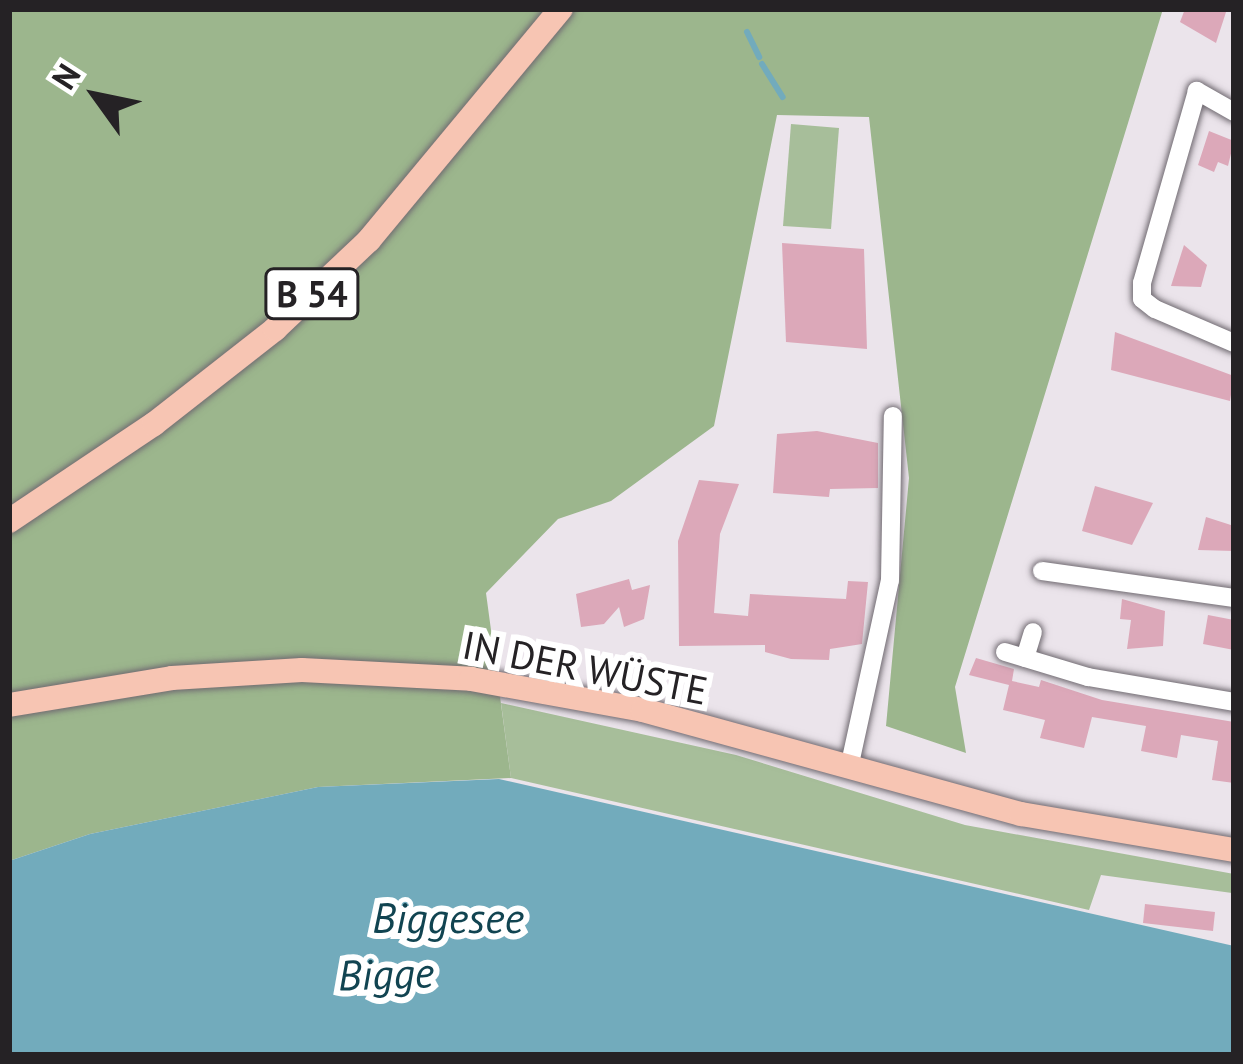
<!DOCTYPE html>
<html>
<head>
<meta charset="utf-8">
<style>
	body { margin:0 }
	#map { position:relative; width:1243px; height:1064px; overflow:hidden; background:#ebe4eb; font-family:"PT Sans",sans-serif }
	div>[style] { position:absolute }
	.green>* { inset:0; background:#a7be9a }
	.forest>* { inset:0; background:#9cb68d }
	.water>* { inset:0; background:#72abbc }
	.stream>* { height:6px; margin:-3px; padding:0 3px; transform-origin:3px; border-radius:3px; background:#72abbc }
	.building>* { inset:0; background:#dca8b9 }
	.roads { filter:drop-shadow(0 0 3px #706a71) drop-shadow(0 0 3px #706a71) }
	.minor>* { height:18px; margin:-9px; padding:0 9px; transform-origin:9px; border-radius:9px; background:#fff }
	.major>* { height:24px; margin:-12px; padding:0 12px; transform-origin:12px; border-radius:12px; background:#f7c5b3 }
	span { translate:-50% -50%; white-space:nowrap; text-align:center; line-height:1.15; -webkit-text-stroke:12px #fff; paint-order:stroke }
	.shield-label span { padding:3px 9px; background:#fff; border:3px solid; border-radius:9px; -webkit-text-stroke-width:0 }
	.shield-label { font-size:36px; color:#252225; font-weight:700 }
	.street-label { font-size:39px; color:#252225 }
	.water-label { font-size:42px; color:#114451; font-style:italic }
	.frame { position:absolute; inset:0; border:12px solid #252225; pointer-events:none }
	.north { position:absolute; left:36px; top:36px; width:120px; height:120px; -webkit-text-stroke:9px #fff; paint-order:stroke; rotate:303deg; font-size:33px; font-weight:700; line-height:48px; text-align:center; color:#252225 }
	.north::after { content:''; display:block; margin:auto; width:42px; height:54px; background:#252225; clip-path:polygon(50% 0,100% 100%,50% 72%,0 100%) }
</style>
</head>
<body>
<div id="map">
	<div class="green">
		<div style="clip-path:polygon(791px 124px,839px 128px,831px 229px,783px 226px)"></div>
		<div style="clip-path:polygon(501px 703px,736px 755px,965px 825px,1234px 874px,1234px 887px,1232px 893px,1101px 875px,1089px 910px,511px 778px)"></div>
	</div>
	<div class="forest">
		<div style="clip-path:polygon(9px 9px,1163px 9px,955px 687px,966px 753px,886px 726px,909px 478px,869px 117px,777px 115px,714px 426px,611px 501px,558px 519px,486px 593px,511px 778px,318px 787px,90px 834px,9px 861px)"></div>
	</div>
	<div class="water">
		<div style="clip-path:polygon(499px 779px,1234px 946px,1234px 1055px,9px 1055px,9px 861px,90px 834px,318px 787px)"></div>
	</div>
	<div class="stream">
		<div style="left:747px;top:32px;width:28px;rotate:64deg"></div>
		<div style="left:762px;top:64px;width:39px;rotate:58deg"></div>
	</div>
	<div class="building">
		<div style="clip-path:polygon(1185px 9px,1227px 9px,1216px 43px,1180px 22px)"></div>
		<div style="clip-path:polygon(1209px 131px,1234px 141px,1228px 166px,1218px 162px,1214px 172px,1198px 165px)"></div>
		<div style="clip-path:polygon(782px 243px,864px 249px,867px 349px,786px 342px)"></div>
		<div style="clip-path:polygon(1184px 245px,1207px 265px,1201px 287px,1171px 286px)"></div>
		<div style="clip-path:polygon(1115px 332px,1234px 376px,1230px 401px,1111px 370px)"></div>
		<div style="clip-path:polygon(817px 431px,878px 443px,878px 488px,830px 489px,829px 497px,773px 493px,777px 434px)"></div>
		<div style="clip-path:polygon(699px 480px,739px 484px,720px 534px,714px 613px,748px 616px,750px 594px,846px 599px,848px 581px,868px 582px,862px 644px,830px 649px,829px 660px,791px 659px,765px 652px,765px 645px,679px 646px,678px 541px)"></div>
		<div style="clip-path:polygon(1095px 486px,1153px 503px,1132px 545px,1082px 531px)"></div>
		<div style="clip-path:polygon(1206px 517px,1234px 526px,1234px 551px,1198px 550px)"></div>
		<div style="clip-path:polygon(629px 579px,632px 590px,650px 585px,644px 619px,624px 627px,619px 607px,604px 624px,581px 627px,576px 594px)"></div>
		<div style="clip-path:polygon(1122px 599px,1165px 611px,1163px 646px,1127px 649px,1131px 620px,1120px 619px)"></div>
		<div style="clip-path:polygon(1208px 615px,1234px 620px,1234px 650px,1203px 644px)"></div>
		<div style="clip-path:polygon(976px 658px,1014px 669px,1012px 681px,1039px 687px,1041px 680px,1102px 700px,1234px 722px,1234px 783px,1212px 780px,1218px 741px,1181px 735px,1177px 758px,1141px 751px,1146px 726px,1092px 717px,1084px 748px,1040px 738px,1045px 720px,1003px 710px,1009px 685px,969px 675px)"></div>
		<div style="clip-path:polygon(1145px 904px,1215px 912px,1213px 931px,1143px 923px)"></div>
	</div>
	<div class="roads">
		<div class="minor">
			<div style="left:1234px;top:112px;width:43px;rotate:-150.4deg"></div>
			<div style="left:1197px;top:91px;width:200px;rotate:106deg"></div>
			<div style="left:1142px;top:283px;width:16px;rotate:90deg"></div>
			<div style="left:1142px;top:299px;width:16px;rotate:38deg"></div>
			<div style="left:1155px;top:309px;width:86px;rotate:23.3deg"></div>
			<div style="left:1042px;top:571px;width:194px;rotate:8deg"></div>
			<div style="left:1005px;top:652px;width:87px;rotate:16.8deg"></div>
			<div style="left:1088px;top:677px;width:148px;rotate:9.7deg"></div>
			<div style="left:1025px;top:658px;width:27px;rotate:-73deg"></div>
			<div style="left:849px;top:768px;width:192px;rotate:-77.7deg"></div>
			<div style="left:890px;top:580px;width:164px;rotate:-89deg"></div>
		</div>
		<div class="major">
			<div style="left:9px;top:521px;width:174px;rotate:-33.8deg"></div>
			<div style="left:154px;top:424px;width:154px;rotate:-38.1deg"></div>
			<div style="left:275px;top:329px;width:129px;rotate:-43.4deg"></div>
			<div style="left:369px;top:240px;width:300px;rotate:-50.3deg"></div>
			<div style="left:9px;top:705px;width:165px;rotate:-9.4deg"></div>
			<div style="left:172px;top:678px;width:130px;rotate:-3.5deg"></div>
			<div style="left:302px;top:670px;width:169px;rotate:3deg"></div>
			<div style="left:471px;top:679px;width:175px;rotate:10.2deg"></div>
			<div style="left:643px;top:710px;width:392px;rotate:15.4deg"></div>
			<div style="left:1021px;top:814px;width:216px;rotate:9.6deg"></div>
		</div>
	</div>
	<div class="shield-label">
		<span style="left:312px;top:294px">B 54</span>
	</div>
	<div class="street-label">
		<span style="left:585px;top:668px;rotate:11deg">IN DER WÜSTE</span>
	</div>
	<div class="water-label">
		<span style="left:448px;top:918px">Biggesee</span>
		<span style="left:386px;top:974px;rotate:-2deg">Bigge</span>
	</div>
	<div class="frame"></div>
	<div class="north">N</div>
</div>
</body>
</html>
